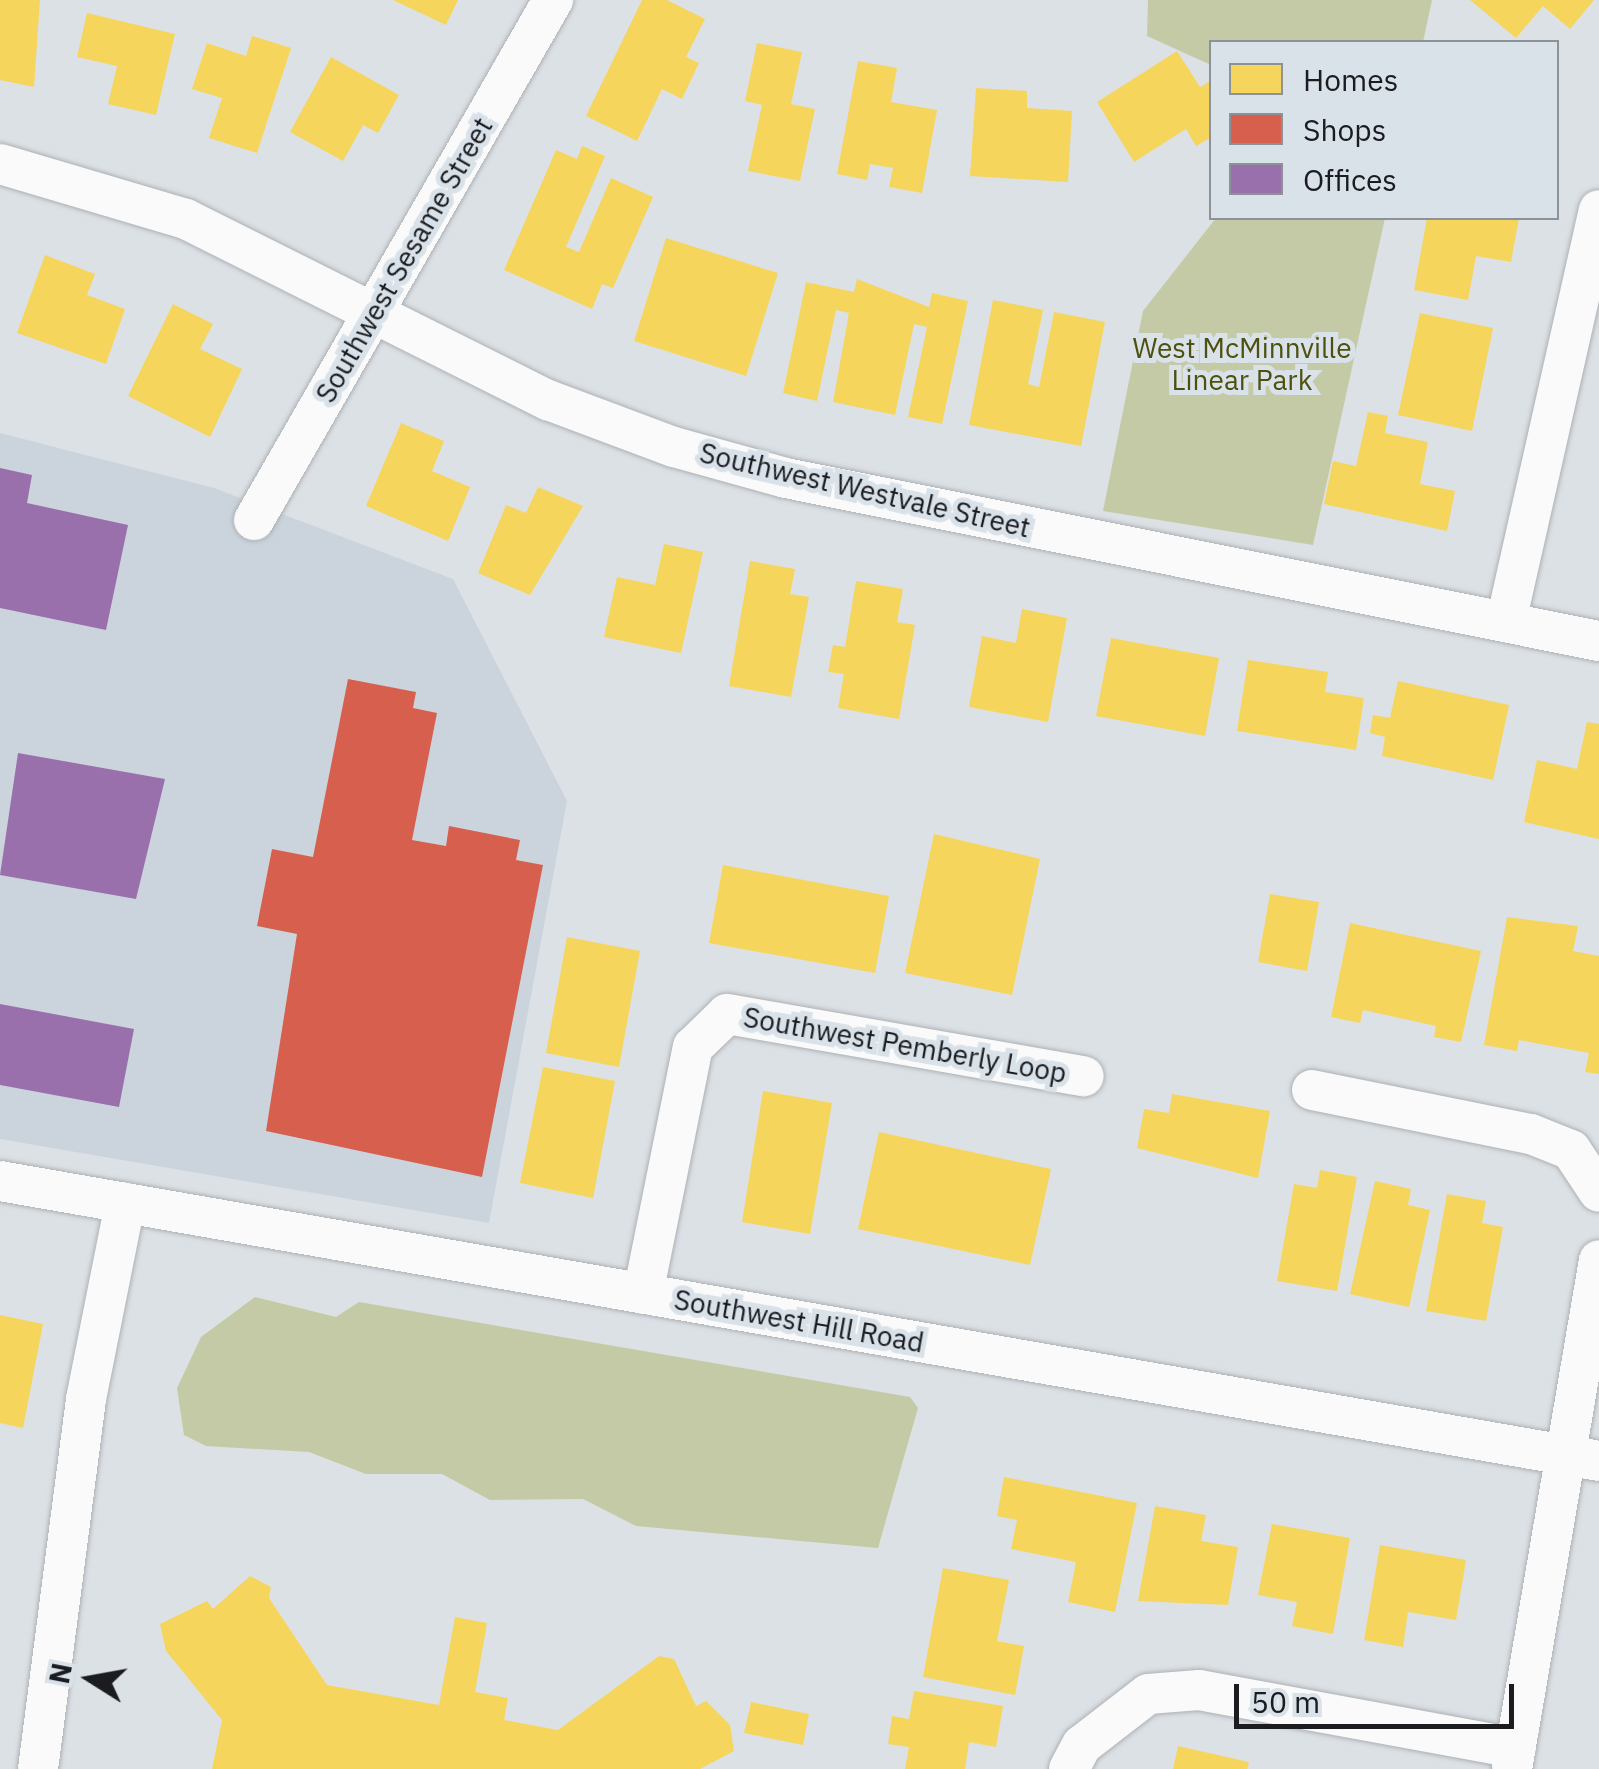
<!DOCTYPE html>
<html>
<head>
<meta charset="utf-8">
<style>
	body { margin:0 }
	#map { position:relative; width:1599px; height:1769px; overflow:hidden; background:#dce1e6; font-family:"IBM Plex Sans",sans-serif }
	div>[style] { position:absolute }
	.built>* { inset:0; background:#cbd4dd }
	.green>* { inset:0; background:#c5caa6 }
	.homes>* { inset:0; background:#f6d55c }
	.shops>* { inset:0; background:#d6604d }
	.offices>* { inset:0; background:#9970ab }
	.roads { filter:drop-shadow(0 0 2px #adb1b4) drop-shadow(0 0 2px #adb1b4) }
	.minor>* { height:40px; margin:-20px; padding:0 20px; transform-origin:20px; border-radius:20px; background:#fafafb }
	span { translate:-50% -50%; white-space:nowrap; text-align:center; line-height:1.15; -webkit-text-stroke:10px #d9e1e9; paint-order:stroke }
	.street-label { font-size:28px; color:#1a1c1f }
	.park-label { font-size:28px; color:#4e500e }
	.legend { position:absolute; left:1209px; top:40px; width:350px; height:180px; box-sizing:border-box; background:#d9e1e9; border:2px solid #8d9298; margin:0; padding:12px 18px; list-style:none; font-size:30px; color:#1a1c1f }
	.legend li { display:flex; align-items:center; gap:20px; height:50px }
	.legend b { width:50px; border:2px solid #8d9298 }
	.north { position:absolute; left:40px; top:1629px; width:100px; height:100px; -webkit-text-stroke:8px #d9e1e9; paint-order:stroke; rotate:281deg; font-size:28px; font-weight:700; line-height:40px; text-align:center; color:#1a1c1f }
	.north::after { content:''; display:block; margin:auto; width:35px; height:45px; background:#1a1c1f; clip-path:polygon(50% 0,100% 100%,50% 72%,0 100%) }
	.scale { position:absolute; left:1234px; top:1684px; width:280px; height:45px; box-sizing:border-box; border:5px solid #1a1c1f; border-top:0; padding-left:12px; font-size:30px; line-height:35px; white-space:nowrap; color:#1a1c1f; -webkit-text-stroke:8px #d9e1e9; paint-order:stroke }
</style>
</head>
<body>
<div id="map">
	<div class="built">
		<div style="clip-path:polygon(0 433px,214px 488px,453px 579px,567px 801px,489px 1223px,0 1139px)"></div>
	</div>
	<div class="green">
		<div style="clip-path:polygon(1148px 0,1432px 0,1423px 42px,1212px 42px,1211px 65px,1147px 36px)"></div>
		<div style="clip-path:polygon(1216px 218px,1385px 218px,1313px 545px,1103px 511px,1143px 311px)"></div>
		<div style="clip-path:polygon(255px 1297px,336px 1317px,359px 1302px,910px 1397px,918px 1408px,878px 1548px,636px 1526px,583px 1499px,490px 1500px,442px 1474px,366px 1474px,309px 1452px,206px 1446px,184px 1435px,177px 1388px,201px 1337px)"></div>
	</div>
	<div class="homes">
		<div style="clip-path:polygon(0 0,40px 0,34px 87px,0 80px)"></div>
		<div style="clip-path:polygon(393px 0,458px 0,446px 25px)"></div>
		<div style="clip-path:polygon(642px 0,667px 0,705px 19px,686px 57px,699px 63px,682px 99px,662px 89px,637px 141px,586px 116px)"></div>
		<div style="clip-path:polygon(1470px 0,1594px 0,1570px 29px,1543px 6px,1516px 38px)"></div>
		<div style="clip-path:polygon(87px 13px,175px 34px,156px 115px,108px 104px,117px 66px,77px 57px)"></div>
		<div style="clip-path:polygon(252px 36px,291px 48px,257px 153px,209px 138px,222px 98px,192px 89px,207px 43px,246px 56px)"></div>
		<div style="clip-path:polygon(757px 43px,802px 52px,791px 104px,815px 109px,800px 181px,748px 171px,762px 105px,745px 101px)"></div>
		<div style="clip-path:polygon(1177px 51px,1200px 87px,1212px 80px,1212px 137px,1196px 146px,1186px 129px,1134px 162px,1097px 102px)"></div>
		<div style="clip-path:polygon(331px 57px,399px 95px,378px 133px,363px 125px,343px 161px,290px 132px)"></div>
		<div style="clip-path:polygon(858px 61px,897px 68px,891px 102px,937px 110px,922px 193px,889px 187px,893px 168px,870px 164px,867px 180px,837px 174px)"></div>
		<div style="clip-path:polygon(976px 88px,1027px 91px,1027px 108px,1072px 111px,1068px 182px,970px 176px)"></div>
		<div style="clip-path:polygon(582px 146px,605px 156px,566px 247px,579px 252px,611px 178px,653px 197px,613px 288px,602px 284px,592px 309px,504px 270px,556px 150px,577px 159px)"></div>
		<div style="clip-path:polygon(1427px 218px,1519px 218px,1511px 262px,1476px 256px,1468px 300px,1414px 290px)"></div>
		<div style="clip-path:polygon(666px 238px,778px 273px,746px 376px,634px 341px)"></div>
		<div style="clip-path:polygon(45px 255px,95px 274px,87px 295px,125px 309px,106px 364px,17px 333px)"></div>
		<div style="clip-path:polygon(857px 279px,929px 307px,932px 293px,968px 301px,942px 424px,908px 417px,927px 327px,914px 324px,895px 415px,833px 402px,849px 313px,836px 310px,817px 401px,783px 393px,806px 282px,854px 292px)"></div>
		<div style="clip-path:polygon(993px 300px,1043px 310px,1028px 384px,1039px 387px,1054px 312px,1105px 322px,1081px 446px,969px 425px)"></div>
		<div style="clip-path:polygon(173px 304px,213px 324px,200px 349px,242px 369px,210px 437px,128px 396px)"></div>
		<div style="clip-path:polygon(1420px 313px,1493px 328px,1472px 431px,1398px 415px)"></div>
		<div style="clip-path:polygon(1368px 412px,1388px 416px,1385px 433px,1428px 442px,1420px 484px,1455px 491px,1447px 531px,1324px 504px,1333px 461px,1356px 466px)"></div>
		<div style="clip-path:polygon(401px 423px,444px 441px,432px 471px,470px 487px,448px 541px,366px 506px)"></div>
		<div style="clip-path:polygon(538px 487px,583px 506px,530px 595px,478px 573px,506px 505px,526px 513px)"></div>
		<div style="clip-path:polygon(664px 544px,703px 552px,681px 653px,604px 637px,617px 577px,655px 585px)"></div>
		<div style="clip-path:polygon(750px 561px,795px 569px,790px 594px,809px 597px,791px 697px,729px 686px)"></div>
		<div style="clip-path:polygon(856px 581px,903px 589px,897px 622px,915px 625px,899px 719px,838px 708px,844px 674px,828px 672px,833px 645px,845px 647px)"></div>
		<div style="clip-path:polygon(1022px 609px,1067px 618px,1048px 722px,969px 707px,982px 636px,1016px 643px)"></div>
		<div style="clip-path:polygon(1111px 638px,1219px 658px,1205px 736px,1096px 716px)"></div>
		<div style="clip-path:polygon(1248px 660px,1328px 672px,1325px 692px,1364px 698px,1356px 750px,1237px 731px)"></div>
		<div style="clip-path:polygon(1398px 681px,1509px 705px,1493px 780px,1382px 756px,1385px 737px,1370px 733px,1373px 715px,1390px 718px)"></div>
		<div style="clip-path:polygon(1587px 722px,1599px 724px,1599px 839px,1524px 822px,1537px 760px,1577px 769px)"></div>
		<div style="clip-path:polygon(934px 834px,1040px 859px,1012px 995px,905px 973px)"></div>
		<div style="clip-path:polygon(723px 865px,889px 896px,875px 973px,709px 943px)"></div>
		<div style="clip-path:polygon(1270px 894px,1319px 902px,1307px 971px,1258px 962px)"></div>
		<div style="clip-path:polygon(1507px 917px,1578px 926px,1573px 951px,1599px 956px,1599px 1074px,1585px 1072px,1589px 1053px,1519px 1040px,1517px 1051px,1484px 1045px)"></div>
		<div style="clip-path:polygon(1350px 923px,1481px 951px,1461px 1042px,1434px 1037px,1436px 1026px,1363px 1010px,1360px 1023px,1331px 1017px)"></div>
		<div style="clip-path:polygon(567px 937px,640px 951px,619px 1067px,546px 1053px)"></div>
		<div style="clip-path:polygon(543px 1067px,615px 1081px,593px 1198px,520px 1183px)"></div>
		<div style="clip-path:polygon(763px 1091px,832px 1103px,810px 1234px,742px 1222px)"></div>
		<div style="clip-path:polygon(1172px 1094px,1270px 1111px,1258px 1178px,1137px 1148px,1144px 1109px,1169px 1113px)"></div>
		<div style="clip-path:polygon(879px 1132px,1051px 1169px,1030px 1265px,858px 1229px)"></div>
		<div style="clip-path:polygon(1320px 1170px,1357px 1177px,1337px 1291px,1277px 1281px,1294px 1184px,1317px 1188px)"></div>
		<div style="clip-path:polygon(1375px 1181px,1411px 1189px,1408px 1205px,1430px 1210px,1409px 1307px,1350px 1294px)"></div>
		<div style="clip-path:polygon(1447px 1194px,1486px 1201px,1482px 1223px,1503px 1227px,1486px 1321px,1426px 1311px)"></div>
		<div style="clip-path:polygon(0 1315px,43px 1324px,23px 1428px,0 1423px)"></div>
		<div style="clip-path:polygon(1004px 1477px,1137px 1503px,1115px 1612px,1068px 1602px,1076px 1562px,1011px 1549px,1017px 1520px,997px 1516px)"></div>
		<div style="clip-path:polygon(1155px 1506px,1206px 1515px,1201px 1541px,1238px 1547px,1228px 1605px,1138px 1601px)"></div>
		<div style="clip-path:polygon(1272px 1524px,1350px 1538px,1333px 1634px,1292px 1626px,1297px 1602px,1258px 1595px)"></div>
		<div style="clip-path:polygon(1380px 1545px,1466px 1560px,1456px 1620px,1408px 1612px,1403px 1647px,1364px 1640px)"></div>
		<div style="clip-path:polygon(943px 1568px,1009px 1580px,997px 1641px,1024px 1646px,1015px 1695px,923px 1677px)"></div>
		<div style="clip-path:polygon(250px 1576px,271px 1587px,269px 1598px,327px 1685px,439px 1705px,455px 1617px,487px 1623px,475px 1692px,508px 1698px,504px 1720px,558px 1730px,659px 1656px,674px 1659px,696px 1706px,706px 1701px,730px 1725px,734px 1751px,700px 1769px,212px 1769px,222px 1720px,166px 1651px,160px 1624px,207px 1601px,213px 1609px)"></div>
		<div style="clip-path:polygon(914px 1691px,1003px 1706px,996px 1747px,969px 1742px,965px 1769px,905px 1769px,909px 1747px,888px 1744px,892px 1716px,909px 1719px)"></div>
		<div style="clip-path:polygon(751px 1702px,809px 1714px,803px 1745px,744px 1733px)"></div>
		<div style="clip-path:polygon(1178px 1746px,1249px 1762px,1247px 1769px,1173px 1769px)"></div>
	</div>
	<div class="shops">
		<div style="clip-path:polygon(348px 679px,416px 692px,413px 708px,437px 713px,412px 840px,446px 846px,449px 826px,520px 840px,516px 860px,543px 865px,482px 1177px,266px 1131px,297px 934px,257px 926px,272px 849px,313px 857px)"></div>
	</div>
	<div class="offices">
		<div style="clip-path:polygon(0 468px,32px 475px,27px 503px,128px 525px,106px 630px,0 608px)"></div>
		<div style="clip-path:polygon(18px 753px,165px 779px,136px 899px,0 875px)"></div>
		<div style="clip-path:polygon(0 1004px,134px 1029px,119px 1107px,0 1085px)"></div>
	</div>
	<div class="roads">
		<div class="minor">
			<div style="left:0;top:164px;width:194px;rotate:16.5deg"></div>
			<div style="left:186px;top:219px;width:405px;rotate:26.6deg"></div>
			<div style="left:548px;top:400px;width:134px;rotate:20.5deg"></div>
			<div style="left:674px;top:447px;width:116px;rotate:15.5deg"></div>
			<div style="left:786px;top:478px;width:829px;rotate:11.34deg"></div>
			<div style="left:254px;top:520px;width:600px;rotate:-60.1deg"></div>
			<div style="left:1506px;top:622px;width:422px;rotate:-77.3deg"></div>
			<div style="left:1312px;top:1090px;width:223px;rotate:11.4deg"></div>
			<div style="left:1531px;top:1134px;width:43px;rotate:21.8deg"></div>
			<div style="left:1571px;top:1150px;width:50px;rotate:56.3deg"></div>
			<div style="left:0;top:1181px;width:1623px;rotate:9.93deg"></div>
			<div style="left:643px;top:1294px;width:252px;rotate:-78.6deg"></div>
			<div style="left:693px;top:1047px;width:47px;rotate:-44.1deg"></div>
			<div style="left:727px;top:1014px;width:362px;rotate:9.9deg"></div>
			<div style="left:38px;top:1769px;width:373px;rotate:-82.6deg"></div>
			<div style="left:86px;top:1399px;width:200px;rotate:-78.7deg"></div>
			<div style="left:1069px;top:1769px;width:27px;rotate:-62deg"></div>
			<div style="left:1082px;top:1745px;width:83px;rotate:-37.7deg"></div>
			<div style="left:1148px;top:1694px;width:51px;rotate:-4.5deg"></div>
			<div style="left:1199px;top:1690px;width:322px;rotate:10.4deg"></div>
			<div style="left:1512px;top:1769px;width:516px;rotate:-80.3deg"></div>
		</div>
	</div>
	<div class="street-label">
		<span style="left:404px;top:260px;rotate:-60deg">Southwest Sesame Street</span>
		<span style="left:865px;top:490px;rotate:13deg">Southwest Westvale Street</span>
		<span style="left:905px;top:1045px;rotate:10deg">Southwest Pemberly Loop</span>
		<span style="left:799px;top:1321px;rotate:10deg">Southwest Hill Road</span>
	</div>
	<div class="park-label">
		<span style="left:1242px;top:364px">West McMinnville<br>Linear Park</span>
	</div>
	<ul class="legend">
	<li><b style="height:28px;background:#f6d55c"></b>Homes</li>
	<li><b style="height:28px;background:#d6604d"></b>Shops</li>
	<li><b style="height:28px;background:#9970ab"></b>Offices</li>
	</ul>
	<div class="north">N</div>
	<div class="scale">50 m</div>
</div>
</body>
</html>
